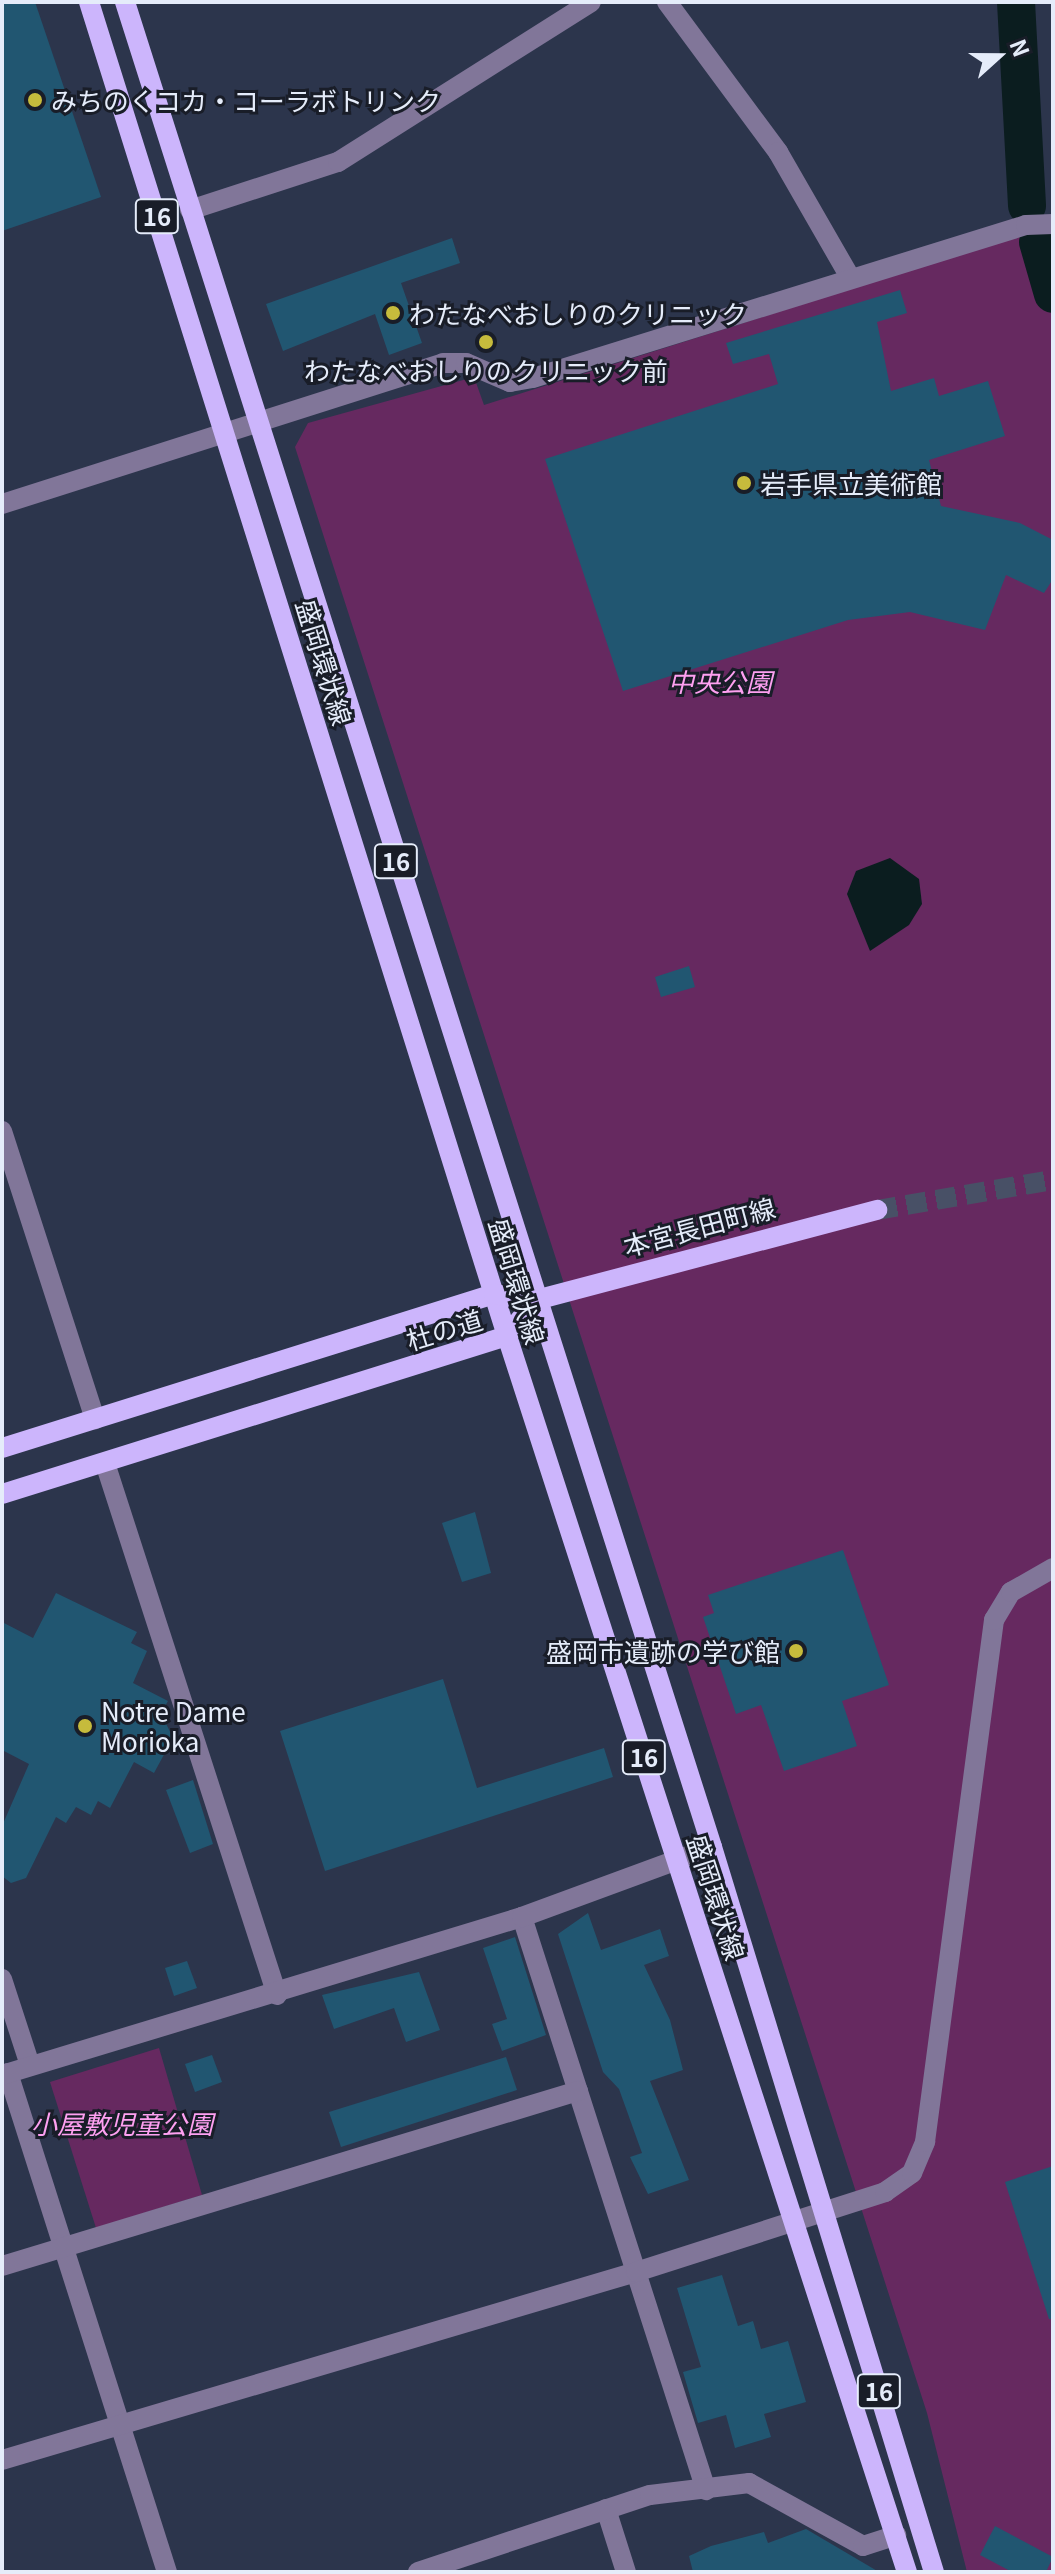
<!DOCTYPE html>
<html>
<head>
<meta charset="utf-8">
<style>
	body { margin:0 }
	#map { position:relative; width:1055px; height:2574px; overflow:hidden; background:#2c354c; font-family:Georgia,"Noto Sans JP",serif }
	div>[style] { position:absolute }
	.green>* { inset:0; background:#662960 }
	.water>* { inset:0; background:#0b1d1f }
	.river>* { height:38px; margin:-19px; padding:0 19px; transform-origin:19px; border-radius:19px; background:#0b1d1f }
	.building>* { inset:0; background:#215671 }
	.major-tunnel>* { height:20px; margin-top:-10px; transform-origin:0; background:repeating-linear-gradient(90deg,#485066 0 20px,transparent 0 30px) }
	.minor>* { height:20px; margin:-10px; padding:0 10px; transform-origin:10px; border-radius:10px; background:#817699 }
	.major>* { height:20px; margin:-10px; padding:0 10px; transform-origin:10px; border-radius:10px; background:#ccb5fc }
	.dots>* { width:22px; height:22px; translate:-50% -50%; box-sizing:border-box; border:4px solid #191d28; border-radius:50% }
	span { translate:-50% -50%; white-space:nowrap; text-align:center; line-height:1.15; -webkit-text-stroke:6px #191d28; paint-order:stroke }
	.shield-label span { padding:2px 6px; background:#191d28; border:2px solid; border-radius:6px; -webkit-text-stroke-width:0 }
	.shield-label { font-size:24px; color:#e5ecfa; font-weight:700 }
	.poi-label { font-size:26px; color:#e5ecfa }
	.left { translate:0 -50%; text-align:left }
	.right { translate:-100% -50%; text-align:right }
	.street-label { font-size:26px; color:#e5ecfa }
	.park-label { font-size:26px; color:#fea0f1; font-style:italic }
	.frame { position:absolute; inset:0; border:4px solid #e5ecfa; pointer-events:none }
	.north { position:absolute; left:959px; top:16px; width:80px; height:80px; -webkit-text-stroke:6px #191d28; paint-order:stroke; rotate:69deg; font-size:22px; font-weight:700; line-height:32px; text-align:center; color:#e5ecfa }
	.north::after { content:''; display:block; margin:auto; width:28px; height:36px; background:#e5ecfa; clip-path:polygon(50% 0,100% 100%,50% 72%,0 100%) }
</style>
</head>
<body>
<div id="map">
	<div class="green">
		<div style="clip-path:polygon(1053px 225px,1053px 2572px,967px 2572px,927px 2413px,295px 447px,308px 423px,474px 377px,484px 405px)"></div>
		<div style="clip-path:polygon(159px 2048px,202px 2195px,96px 2228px,50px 2082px)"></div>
	</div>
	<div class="water">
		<div style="clip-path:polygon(890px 858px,919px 879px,922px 904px,909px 925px,870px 951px,847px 894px,856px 871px)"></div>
	</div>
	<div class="river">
		<div style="left:1016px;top:2px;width:204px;rotate:86.9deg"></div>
		<div style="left:1038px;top:242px;width:54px;rotate:73.9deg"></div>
	</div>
	<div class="building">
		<div style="clip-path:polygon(2px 2px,35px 2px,101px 197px,2px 231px)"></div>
		<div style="clip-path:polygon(452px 238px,460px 263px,401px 283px,422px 343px,389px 355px,375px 314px,283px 351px,266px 304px)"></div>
		<div style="clip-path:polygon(900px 290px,907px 313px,877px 322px,891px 391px,934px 378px,939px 396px,988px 381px,1005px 436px,929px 460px,941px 506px,1020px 523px,1053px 540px,1053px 579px,1044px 593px,1006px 575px,985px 630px,910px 612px,848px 620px,623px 691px,545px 459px,778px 384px,769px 354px,733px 364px,726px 343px)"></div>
		<div style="clip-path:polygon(689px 966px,695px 987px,661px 997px,655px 977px)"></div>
		<div style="clip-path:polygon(475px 1512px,491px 1573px,462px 1582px,442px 1523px)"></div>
		<div style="clip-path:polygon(843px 1550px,889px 1685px,842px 1701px,857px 1746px,784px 1771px,761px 1705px,736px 1714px,703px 1617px,714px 1613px,708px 1595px)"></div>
		<div style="clip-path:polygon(56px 1593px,137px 1632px,131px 1643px,147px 1651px,133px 1683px,168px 1701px,161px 1713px,173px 1738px,154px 1773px,134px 1762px,110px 1808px,98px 1801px,91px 1815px,76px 1807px,66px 1823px,56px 1817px,26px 1878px,11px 1883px,2px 1876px,2px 1826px,29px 1764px,2px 1750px,2px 1622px,33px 1638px)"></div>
		<div style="clip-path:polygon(443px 1679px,477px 1788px,604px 1748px,613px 1777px,325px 1871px,280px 1731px)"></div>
		<div style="clip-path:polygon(193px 1780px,213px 1844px,190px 1853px,166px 1790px)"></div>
		<div style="clip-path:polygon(588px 1913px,601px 1950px,660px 1929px,669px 1956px,644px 1965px,670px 2020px,683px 2070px,650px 2081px,689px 2180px,648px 2194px,630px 2157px,642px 2153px,619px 2089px,603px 2072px,558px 1934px)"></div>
		<div style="clip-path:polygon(515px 1937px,546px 2035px,502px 2051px,492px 2024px,507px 2019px,483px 1948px)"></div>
		<div style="clip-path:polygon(187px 1961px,197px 1988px,174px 1996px,165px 1968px)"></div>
		<div style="clip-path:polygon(419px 1972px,440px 2030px,406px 2042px,394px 2008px,334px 2029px,322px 1995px)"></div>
		<div style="clip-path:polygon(212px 2055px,222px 2082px,195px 2092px,185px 2064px)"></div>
		<div style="clip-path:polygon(506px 2057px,517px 2090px,341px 2147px,329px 2112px)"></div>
		<div style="clip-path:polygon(1053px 2166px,1053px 2319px,1049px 2319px,1005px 2182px)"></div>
		<div style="clip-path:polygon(722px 2275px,738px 2326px,753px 2321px,761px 2349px,788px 2341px,806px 2402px,764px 2414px,771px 2437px,735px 2448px,726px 2415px,698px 2423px,683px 2372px,701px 2367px,677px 2288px)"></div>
		<div style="clip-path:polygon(995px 2526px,1053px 2557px,1046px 2572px,1012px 2572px,980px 2555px)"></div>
		<div style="clip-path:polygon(806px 2529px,879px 2572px,693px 2572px,689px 2556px,711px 2546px,764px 2532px,768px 2543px)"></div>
	</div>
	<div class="major-tunnel">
		<div style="left:877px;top:1210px;width:179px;rotate:-9.7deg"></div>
	</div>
	<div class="minor">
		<div style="left:667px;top:2px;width:187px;rotate:53.5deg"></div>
		<div style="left:778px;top:152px;width:146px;rotate:60.1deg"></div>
		<div style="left:190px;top:210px;width:156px;rotate:-18deg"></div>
		<div style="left:338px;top:162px;width:299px;rotate:-32.3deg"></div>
		<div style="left:2px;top:504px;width:463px;rotate:-17.7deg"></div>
		<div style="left:443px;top:363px;width:23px"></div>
		<div style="left:466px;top:363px;width:48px;rotate:23.4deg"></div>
		<div style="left:510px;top:382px;width:23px;rotate:-10deg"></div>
		<div style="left:533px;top:378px;width:516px;rotate:-17.24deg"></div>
		<div style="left:1026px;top:225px;width:27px;rotate:-2deg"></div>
		<div style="left:2px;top:1131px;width:303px;rotate:72.1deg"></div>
		<div style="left:105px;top:1463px;width:559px;rotate:72.08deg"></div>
		<div style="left:522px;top:1917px;width:602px;rotate:72.2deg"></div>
		<div style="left:2px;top:1979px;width:90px;rotate:72deg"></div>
		<div style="left:8px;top:2073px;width:524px;rotate:72.33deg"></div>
		<div style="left:2px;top:2075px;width:543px;rotate:-16.9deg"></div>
		<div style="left:522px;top:1917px;width:202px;rotate:-20.2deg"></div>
		<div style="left:2px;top:2266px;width:602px;rotate:-16.9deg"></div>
		<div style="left:2px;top:2460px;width:661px;rotate:-16.52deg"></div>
		<div style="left:636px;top:2272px;width:262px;rotate:-17.8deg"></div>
		<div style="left:885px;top:2192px;width:33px;rotate:-35deg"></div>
		<div style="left:912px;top:2173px;width:34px;rotate:-67deg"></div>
		<div style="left:925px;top:2142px;width:527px;rotate:-82.47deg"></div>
		<div style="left:994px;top:1620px;width:33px;rotate:-59deg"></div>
		<div style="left:1011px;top:1592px;width:48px;rotate:-29.7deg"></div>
		<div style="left:606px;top:2509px;width:66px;rotate:72.4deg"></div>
		<div style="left:418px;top:2572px;width:244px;rotate:-18.4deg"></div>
		<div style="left:650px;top:2495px;width:100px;rotate:-6.9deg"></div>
		<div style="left:749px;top:2483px;width:130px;rotate:28.9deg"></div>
		<div style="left:863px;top:2546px;width:35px;rotate:-18deg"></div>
	</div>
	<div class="major">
		<div style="left:89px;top:2px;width:1398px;rotate:72.6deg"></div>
		<div style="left:507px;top:1336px;width:1299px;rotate:72.07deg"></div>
		<div style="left:125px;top:2px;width:1936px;rotate:72.35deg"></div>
		<div style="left:712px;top:1847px;width:758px;rotate:72.98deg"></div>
		<div style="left:2px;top:1448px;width:516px;rotate:-17.38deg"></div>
		<div style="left:494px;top:1294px;width:42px;rotate:8.1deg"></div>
		<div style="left:536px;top:1300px;width:353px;rotate:-14.8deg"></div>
		<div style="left:2px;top:1494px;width:529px;rotate:-17.37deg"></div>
		<div style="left:507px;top:1336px;width:46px;rotate:-51.1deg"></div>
	</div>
	<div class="dots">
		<div style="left:35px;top:100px;background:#c6bb3c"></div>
		<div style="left:393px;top:313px;background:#c6bb3c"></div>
		<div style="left:486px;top:342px;background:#c6bb3c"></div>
		<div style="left:744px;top:483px;background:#c6bb3c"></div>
		<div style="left:796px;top:1651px;background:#c6bb3c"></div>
		<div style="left:85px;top:1726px;background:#c6bb3c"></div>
	</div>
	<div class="shield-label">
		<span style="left:157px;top:216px">16</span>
		<span style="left:396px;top:861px">16</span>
		<span style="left:644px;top:1757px">16</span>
		<span style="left:879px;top:2391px">16</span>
	</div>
	<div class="poi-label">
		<span class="left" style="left:51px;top:100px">みちのくコカ・コーラボトリンク</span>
		<span class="left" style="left:409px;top:313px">わたなべおしりのクリニック</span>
		<span style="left:486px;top:370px">わたなべおしりのクリニック前</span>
		<span class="left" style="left:760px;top:483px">岩手県立美術館</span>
		<span class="right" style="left:780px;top:1651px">盛岡市遺跡の学び館</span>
		<span class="left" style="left:101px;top:1726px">Notre Dame<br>Morioka</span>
	</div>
	<div class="street-label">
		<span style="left:325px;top:662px;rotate:73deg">盛岡環状線</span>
		<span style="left:699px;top:1226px;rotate:-15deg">本宮長田町線</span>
		<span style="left:518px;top:1281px;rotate:73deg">盛岡環状線</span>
		<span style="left:444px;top:1329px;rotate:-17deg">杜の道</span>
		<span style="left:717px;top:1897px;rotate:72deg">盛岡環状線</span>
	</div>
	<div class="park-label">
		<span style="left:720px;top:681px">中央公園</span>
		<span style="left:122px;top:2123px">小屋敷児童公園</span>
	</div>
	<div class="frame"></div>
	<div class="north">N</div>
</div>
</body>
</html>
